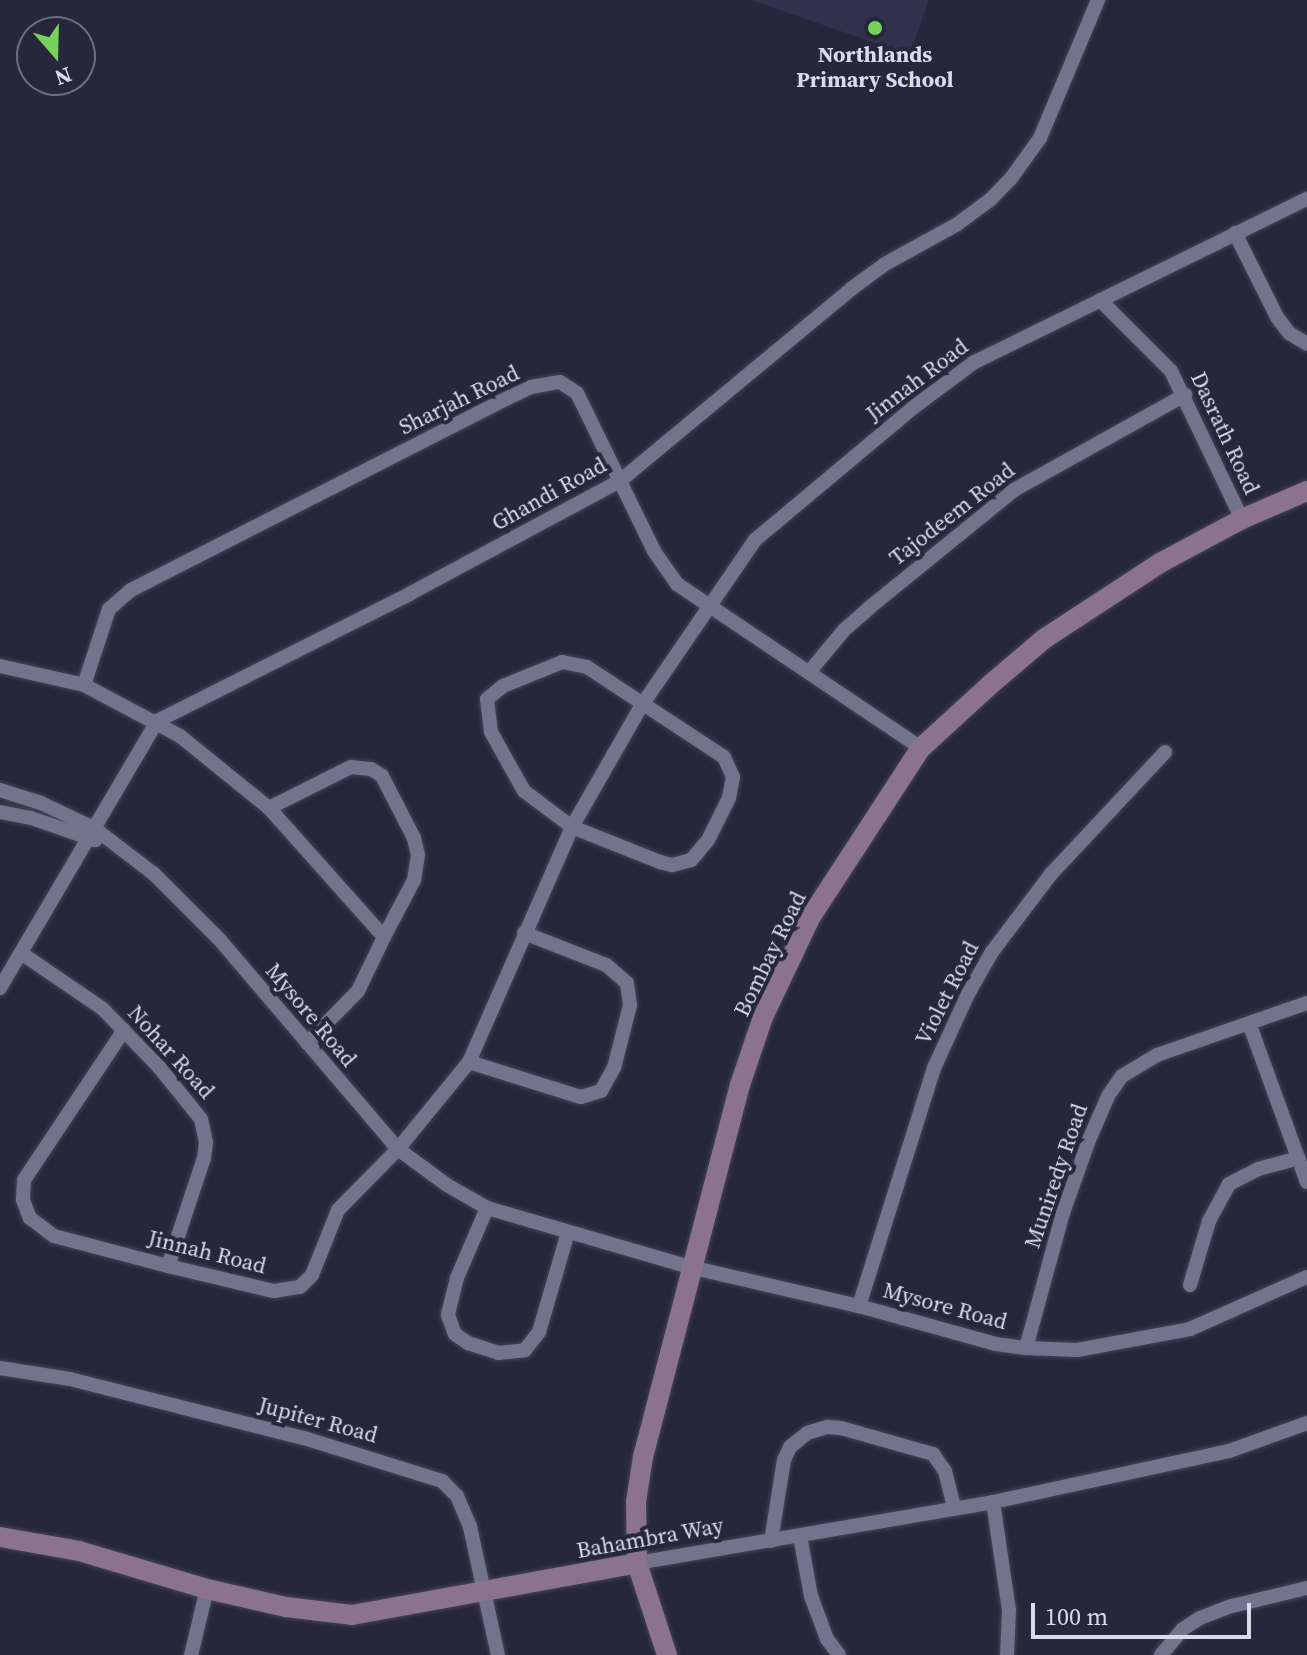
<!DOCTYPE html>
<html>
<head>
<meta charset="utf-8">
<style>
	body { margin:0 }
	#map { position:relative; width:1307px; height:1655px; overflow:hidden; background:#26263c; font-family:"Source Serif 4",serif }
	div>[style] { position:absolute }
	.built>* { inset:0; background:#32314d }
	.roads { filter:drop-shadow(0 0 2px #444356) drop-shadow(0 0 2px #444356) }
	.street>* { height:14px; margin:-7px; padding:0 7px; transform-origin:7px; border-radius:7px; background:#72738d }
	.secondary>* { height:20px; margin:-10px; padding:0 10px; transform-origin:10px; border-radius:10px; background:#8b7291 }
	.dots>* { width:22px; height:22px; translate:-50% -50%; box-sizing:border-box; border:4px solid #26263c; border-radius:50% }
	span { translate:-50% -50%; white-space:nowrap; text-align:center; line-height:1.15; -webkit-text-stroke:8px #26263c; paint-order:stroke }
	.poi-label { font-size:22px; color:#dadbea; font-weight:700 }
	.street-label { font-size:22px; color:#dadbea }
	.north { position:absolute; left:16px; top:16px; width:80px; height:80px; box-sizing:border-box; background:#26263c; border:2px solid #6e6e82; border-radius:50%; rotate:160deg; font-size:22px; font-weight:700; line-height:32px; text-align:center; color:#dadbea }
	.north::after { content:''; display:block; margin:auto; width:28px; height:36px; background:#77d259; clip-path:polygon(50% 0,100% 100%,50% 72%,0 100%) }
	.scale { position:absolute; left:1031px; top:1603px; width:220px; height:36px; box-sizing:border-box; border:4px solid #dadbea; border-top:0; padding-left:10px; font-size:24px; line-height:28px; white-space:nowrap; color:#dadbea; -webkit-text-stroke:6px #26263c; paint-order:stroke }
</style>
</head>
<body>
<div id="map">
	<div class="built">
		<div style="clip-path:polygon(751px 0,929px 0,909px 55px)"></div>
	</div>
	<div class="roads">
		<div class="street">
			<div style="left:1235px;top:233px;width:94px;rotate:63.4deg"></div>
			<div style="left:1277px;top:317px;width:20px;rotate:53deg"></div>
			<div style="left:1289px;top:333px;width:21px;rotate:31deg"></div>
			<div style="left:1100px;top:300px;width:100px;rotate:45deg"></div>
			<div style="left:1171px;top:371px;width:164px;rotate:64.4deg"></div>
			<div style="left:562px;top:662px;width:25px;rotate:11deg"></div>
			<div style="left:587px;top:667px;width:164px;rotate:33.3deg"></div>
			<div style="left:724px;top:757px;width:22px;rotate:66deg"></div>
			<div style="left:733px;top:777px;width:21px;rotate:101deg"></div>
			<div style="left:729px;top:798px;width:47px;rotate:116.6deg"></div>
			<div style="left:708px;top:840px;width:26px;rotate:130deg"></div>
			<div style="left:691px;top:860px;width:20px;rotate:165deg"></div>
			<div style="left:672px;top:865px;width:12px;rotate:-166deg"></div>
			<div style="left:660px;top:862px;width:95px;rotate:-158.3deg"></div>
			<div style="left:572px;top:827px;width:60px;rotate:-143.1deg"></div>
			<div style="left:524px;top:791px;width:68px;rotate:-119.2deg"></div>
			<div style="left:491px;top:732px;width:33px;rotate:-97deg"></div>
			<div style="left:487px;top:699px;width:21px;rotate:-39deg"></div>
			<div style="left:503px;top:686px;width:64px;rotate:-22.1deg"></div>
			<div style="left:0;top:666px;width:86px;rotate:12.7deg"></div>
			<div style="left:84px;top:685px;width:109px;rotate:28deg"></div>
			<div style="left:180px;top:736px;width:114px;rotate:39deg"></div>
			<div style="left:269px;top:808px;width:173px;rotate:48.3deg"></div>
			<div style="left:384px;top:937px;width:60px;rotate:115.7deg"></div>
			<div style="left:358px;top:991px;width:73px;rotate:134.4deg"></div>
			<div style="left:810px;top:671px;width:53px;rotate:-50.3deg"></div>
			<div style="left:844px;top:630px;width:33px;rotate:-41deg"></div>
			<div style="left:869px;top:608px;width:187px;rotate:-39.1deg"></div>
			<div style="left:1014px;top:490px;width:196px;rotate:-29.1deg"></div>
			<div style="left:84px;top:685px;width:80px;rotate:-71.8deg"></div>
			<div style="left:109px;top:609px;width:29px;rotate:-41deg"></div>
			<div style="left:131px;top:590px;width:425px;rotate:-27deg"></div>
			<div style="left:510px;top:397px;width:23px;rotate:-25deg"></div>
			<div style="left:531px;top:387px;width:29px;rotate:-10deg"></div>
			<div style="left:560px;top:382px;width:20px;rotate:33deg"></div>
			<div style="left:577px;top:393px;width:176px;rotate:64deg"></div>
			<div style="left:654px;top:551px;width:40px;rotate:55.1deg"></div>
			<div style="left:677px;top:584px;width:294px;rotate:33.9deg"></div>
			<div style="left:0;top:790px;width:43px;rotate:17.6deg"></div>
			<div style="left:41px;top:803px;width:59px;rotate:25.3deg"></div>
			<div style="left:94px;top:828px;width:76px;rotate:37.5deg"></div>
			<div style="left:154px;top:874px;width:93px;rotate:45deg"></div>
			<div style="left:220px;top:940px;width:275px;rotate:49.6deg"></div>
			<div style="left:398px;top:1149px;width:61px;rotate:36.3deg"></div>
			<div style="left:447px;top:1185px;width:46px;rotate:29.9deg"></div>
			<div style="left:487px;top:1208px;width:216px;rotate:16.2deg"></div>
			<div style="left:694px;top:1268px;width:169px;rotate:13deg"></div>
			<div style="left:859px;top:1306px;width:142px;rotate:15.5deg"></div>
			<div style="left:996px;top:1344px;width:30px;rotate:8deg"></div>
			<div style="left:1026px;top:1348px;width:51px;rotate:2.2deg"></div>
			<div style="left:1077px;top:1350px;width:115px;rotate:-10.5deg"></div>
			<div style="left:1190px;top:1329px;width:128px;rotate:-24deg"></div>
			<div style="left:269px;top:808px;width:92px;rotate:-26.6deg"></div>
			<div style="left:351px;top:767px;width:20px;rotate:6deg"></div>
			<div style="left:371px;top:769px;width:13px;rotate:32deg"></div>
			<div style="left:382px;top:776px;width:70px;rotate:62.7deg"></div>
			<div style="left:414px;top:838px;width:17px;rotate:77deg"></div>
			<div style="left:418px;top:855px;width:25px;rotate:99deg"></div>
			<div style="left:414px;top:880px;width:64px;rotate:117.8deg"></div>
			<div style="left:0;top:812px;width:32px;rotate:11deg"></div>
			<div style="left:31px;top:818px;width:68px;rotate:19deg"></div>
			<div style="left:21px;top:953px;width:99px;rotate:34.3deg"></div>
			<div style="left:103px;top:1009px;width:81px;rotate:46deg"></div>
			<div style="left:159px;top:1067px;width:67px;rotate:51.1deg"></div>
			<div style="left:201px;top:1119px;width:24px;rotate:78deg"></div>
			<div style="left:206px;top:1142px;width:16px;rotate:97deg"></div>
			<div style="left:204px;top:1158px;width:114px;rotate:108.4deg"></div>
			<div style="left:0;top:988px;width:310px;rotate:-59.5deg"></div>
			<div style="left:157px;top:721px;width:282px;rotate:-26.7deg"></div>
			<div style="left:409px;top:594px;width:239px;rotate:-28.2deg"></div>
			<div style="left:620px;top:481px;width:300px;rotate:-39.7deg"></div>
			<div style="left:851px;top:289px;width:42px;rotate:-36.3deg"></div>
			<div style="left:885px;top:264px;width:81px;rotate:-28.8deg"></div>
			<div style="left:956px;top:225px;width:44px;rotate:-36.6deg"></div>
			<div style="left:991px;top:199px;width:30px;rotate:-46deg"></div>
			<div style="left:1012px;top:177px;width:48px;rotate:-54.3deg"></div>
			<div style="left:1040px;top:138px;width:150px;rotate:-67.2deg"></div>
			<div style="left:1249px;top:1023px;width:169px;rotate:70deg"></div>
			<div style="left:124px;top:1030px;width:180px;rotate:123.7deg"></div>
			<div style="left:24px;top:1180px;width:20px;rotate:93deg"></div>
			<div style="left:23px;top:1200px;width:19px;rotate:69deg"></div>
			<div style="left:30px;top:1218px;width:30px;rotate:37deg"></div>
			<div style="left:54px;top:1236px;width:118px;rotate:14.7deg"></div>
			<div style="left:168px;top:1266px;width:109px;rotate:13.3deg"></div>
			<div style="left:274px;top:1291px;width:26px;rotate:-9deg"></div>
			<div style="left:300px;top:1287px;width:17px;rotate:-45deg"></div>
			<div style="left:312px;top:1275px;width:70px;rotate:-68.2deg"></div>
			<div style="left:338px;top:1210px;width:86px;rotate:-45.5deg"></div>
			<div style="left:398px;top:1149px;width:112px;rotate:-50.8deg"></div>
			<div style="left:469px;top:1062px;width:257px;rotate:-66.3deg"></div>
			<div style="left:572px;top:827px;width:141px;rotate:-60.2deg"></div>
			<div style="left:642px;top:705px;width:200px;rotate:-55.6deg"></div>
			<div style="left:755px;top:540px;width:207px;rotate:-39.9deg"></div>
			<div style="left:914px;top:407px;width:74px;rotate:-36.7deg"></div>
			<div style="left:973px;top:363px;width:372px;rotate:-26.2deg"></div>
			<div style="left:469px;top:1062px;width:117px;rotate:17.4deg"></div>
			<div style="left:581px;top:1097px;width:21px;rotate:-17deg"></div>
			<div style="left:601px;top:1091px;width:26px;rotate:-61deg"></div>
			<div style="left:614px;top:1068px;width:65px;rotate:-75.7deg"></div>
			<div style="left:630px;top:1005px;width:22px;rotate:-98deg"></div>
			<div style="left:627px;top:983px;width:28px;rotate:-139deg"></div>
			<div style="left:606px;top:965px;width:88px;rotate:-158.7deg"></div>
			<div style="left:487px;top:1208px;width:76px;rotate:113.2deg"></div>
			<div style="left:457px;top:1278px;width:38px;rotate:104deg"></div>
			<div style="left:448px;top:1315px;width:20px;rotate:70deg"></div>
			<div style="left:455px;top:1334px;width:16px;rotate:35deg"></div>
			<div style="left:468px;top:1343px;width:32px;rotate:18deg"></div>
			<div style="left:498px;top:1353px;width:27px;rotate:-6deg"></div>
			<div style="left:525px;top:1350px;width:23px;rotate:-52deg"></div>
			<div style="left:539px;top:1332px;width:104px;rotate:-73.8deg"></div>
			<div style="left:1190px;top:1285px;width:67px;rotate:-73.5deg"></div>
			<div style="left:1209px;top:1221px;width:42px;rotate:-61.6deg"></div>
			<div style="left:1229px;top:1184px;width:33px;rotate:-27deg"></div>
			<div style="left:1258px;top:1169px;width:42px;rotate:-15deg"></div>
			<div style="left:859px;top:1306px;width:250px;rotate:-72.5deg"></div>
			<div style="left:934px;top:1068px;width:81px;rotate:-65.3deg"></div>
			<div style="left:968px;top:994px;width:48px;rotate:-60.3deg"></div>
			<div style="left:992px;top:952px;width:98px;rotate:-52.9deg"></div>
			<div style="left:1051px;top:874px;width:167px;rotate:-46.9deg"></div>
			<div style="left:1026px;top:1348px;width:140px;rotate:-74.7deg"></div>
			<div style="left:1063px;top:1213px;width:77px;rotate:-70.4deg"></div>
			<div style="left:1089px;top:1140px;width:48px;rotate:-66.6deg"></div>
			<div style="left:1108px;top:1096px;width:24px;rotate:-55deg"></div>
			<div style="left:1122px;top:1076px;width:41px;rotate:-31deg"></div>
			<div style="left:1157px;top:1055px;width:159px;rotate:-19.1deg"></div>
			<div style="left:0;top:1368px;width:71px;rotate:8.9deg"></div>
			<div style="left:70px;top:1379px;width:241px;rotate:14.2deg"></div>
			<div style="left:304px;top:1438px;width:145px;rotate:17.3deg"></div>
			<div style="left:442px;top:1481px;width:21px;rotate:45deg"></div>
			<div style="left:457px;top:1496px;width:34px;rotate:67deg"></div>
			<div style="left:470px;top:1527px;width:131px;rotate:77.7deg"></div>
			<div style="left:993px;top:1502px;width:109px;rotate:81.6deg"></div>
			<div style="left:1009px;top:1610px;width:45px;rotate:92.5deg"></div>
			<div style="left:800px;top:1536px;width:61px;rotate:79.6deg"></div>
			<div style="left:811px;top:1596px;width:46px;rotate:69.6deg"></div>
			<div style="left:827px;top:1639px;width:20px;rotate:53deg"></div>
			<div style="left:771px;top:1541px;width:82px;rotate:-80.9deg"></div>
			<div style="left:784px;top:1460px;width:14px;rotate:-65deg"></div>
			<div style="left:790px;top:1447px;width:22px;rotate:-39deg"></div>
			<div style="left:807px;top:1433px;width:21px;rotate:-17deg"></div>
			<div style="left:827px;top:1427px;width:14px;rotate:4deg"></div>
			<div style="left:841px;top:1428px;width:96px;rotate:15.8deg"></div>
			<div style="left:933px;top:1454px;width:21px;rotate:55deg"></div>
			<div style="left:945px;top:1471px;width:37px;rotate:76deg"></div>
			<div style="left:637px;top:1563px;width:361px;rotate:-9.7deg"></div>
			<div style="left:993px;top:1502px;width:241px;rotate:-12.2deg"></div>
			<div style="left:1229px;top:1451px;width:83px;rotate:-19.7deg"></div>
			<div style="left:191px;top:1655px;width:68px;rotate:-76.4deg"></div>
			<div style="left:1161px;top:1655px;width:34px;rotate:-50deg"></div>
			<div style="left:1183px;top:1629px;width:20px;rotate:-33deg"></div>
			<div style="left:1200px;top:1618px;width:34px;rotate:-21deg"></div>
			<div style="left:1232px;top:1606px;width:77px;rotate:-13.5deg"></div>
		</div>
		<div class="secondary">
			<div style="left:0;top:1537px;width:80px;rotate:10deg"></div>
			<div style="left:79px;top:1551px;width:134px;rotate:16.5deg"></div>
			<div style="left:207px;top:1589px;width:81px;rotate:12.8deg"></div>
			<div style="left:286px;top:1607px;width:66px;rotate:6.9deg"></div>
			<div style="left:352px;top:1615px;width:290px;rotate:-10.3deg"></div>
			<div style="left:667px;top:1655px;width:97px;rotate:-108.1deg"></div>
			<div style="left:637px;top:1563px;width:61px;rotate:-90.9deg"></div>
			<div style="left:636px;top:1502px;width:46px;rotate:-81.2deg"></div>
			<div style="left:643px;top:1457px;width:384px;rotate:-75.4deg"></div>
			<div style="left:740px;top:1085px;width:72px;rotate:-71.3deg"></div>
			<div style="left:763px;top:1017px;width:110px;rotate:-64.6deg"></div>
			<div style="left:810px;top:918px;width:203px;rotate:-56.9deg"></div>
			<div style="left:921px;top:748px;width:95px;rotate:-42.4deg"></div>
			<div style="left:991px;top:684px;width:70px;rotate:-40.3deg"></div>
			<div style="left:1044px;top:639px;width:139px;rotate:-33.2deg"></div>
			<div style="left:1160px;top:563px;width:93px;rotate:-28.2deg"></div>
			<div style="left:1242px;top:519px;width:71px;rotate:-23.3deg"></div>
		</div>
	</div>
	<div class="dots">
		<div style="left:875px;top:28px;background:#77d259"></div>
	</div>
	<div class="poi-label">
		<span style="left:875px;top:67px">Northlands<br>Primary School</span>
	</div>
	<div class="street-label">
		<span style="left:917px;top:380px;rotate:-37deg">Jinnah Road</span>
		<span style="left:459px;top:400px;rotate:-26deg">Sharjah Road</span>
		<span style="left:1225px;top:433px;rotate:65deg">Dasrath Road</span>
		<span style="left:549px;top:494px;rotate:-29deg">Ghandi Road</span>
		<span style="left:952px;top:514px;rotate:-38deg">Tajodeem Road</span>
		<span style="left:770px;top:954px;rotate:-64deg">Bombay Road</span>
		<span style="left:947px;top:993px;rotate:-63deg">Violet Road</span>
		<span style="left:311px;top:1015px;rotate:50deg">Mysore Road</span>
		<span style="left:171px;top:1052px;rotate:48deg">Nohar Road</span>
		<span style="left:1056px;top:1176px;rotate:-71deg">Muniredy Road</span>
		<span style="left:207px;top:1252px;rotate:14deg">Jinnah Road</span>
		<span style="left:945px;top:1306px;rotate:15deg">Mysore Road</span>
		<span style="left:318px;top:1420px;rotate:15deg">Jupiter Road</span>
		<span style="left:650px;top:1538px;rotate:-10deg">Bahambra Way</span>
	</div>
	<div class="north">N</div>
	<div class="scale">100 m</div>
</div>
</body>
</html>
